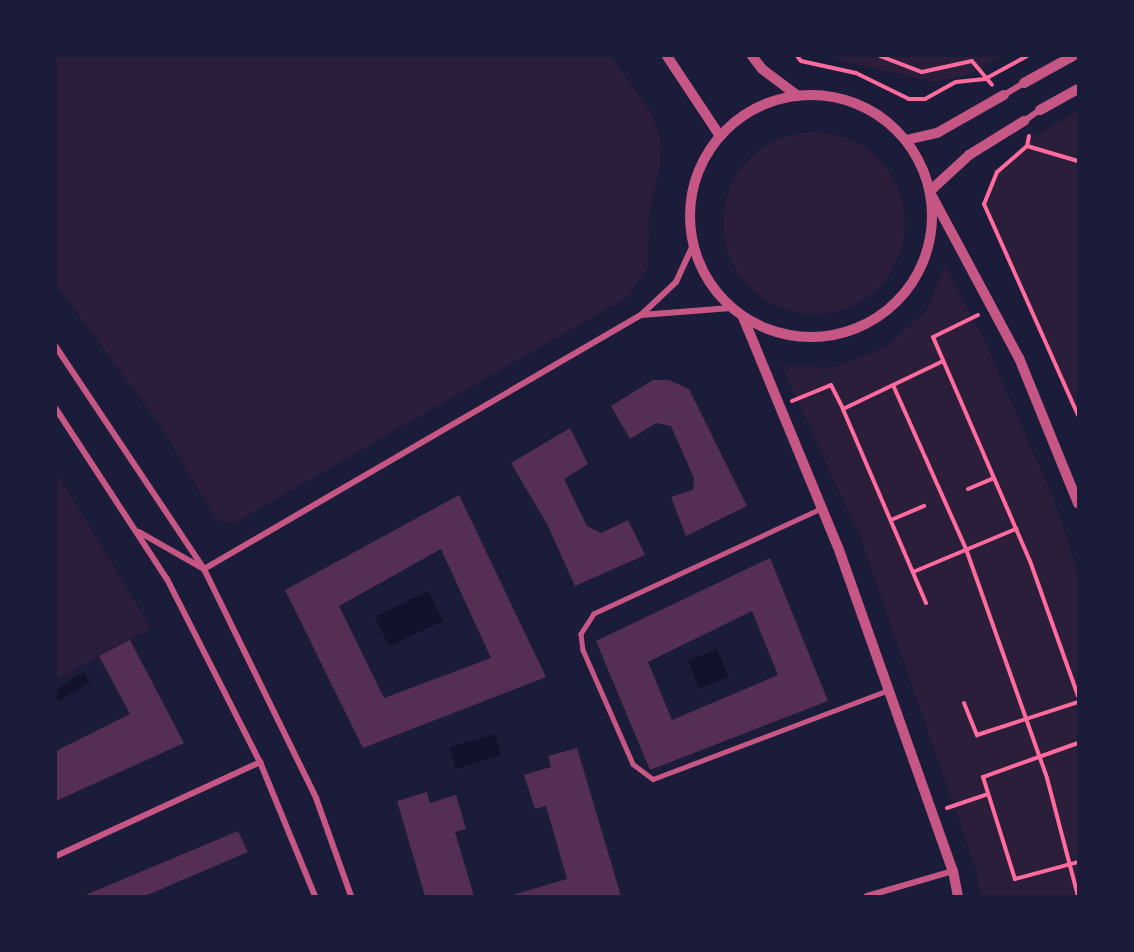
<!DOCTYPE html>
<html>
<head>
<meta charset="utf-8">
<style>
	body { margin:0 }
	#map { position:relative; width:1134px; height:952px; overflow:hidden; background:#1b1b3a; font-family:Ubuntu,sans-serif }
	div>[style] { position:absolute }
	.green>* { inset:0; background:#2a1e3b }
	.round { border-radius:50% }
	.water>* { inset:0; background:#12122b }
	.building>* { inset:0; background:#542f53 }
	.path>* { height:4px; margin:-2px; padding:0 2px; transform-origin:2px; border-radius:2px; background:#ff6b9d }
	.service>* { height:4.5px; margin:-2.25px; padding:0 2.25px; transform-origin:2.25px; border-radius:2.25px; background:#c65784 }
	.minor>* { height:6px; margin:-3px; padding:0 3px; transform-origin:3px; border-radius:3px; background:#c65784 }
	.tertiary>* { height:10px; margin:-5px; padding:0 5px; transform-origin:5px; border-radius:5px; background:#c65784 }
	.tertiary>.ring { margin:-5px; padding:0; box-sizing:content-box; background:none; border:10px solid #c65784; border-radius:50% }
	span { translate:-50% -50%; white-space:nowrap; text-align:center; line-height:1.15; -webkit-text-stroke:4.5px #1b1b3a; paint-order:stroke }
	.frame { position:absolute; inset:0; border:57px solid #1b1b3a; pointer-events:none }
</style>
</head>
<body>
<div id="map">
	<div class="green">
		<div style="clip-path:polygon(56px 56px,611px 56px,653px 116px,660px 141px,661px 163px,649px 214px,648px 267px,627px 297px,234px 523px,224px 522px,215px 517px,160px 425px,56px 284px)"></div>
		<div style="clip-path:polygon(822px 56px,1004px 56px,967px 75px,934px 82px)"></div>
		<div style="clip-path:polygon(1078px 111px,1078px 415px,984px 204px,997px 172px,1027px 146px,1030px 138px)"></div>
		<div class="round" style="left:723px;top:132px;width:182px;height:182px"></div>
		<div style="clip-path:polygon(945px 266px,986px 344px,1053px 498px,1078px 572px,1078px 896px,981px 896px,975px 866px,861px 539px,782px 366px,835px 367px,886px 347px,926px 311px)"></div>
		<div style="clip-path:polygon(56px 472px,151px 628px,56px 680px)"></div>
	</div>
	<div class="water">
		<div style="clip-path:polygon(428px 591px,443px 621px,389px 646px,375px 617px)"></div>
		<div style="clip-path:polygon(717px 649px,729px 677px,699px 689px,688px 661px)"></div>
		<div style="clip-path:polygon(84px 672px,90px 682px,56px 703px,56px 690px)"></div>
		<div style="clip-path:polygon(495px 734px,501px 755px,456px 769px,450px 747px)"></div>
	</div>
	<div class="building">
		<div style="clip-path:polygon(653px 380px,669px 380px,689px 389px,747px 506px,686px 536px,671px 497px,693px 490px,694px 478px,671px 426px,656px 423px,630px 439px,611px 406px)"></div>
		<div style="clip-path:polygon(570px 428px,588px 464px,564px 479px,587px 526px,601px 533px,628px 520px,645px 555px,575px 586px,547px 524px,511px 463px)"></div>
		<div style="clip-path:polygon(evenodd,459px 495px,546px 677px,363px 748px,285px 590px,459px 495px,441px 549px,491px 658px,384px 698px,339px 606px,441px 549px)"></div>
		<div style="clip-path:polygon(evenodd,770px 558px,828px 701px,650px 770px,596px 641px,770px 558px,752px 611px,778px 675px,672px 720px,648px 662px,752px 611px)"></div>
		<div style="clip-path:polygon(130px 640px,184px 743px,56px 801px,56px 751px,130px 714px,99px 656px)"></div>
		<div style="clip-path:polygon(577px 748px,621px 896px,509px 896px,567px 879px,546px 806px,535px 809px,524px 775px,551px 767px,548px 756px)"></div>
		<div style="clip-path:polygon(427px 792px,430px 803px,456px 795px,466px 829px,455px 832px,474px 896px,425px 896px,397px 801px)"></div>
		<div style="clip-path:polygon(238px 831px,248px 852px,145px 896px,83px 896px)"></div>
	</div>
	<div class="path">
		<div style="left:797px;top:56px;width:6px;rotate:51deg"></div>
		<div style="left:801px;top:61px;width:56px;rotate:12.3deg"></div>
		<div style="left:856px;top:73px;width:59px;rotate:26.1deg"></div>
		<div style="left:909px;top:99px;width:16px"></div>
		<div style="left:925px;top:99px;width:35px;rotate:-29deg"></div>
		<div style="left:956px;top:82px;width:29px;rotate:-6deg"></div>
		<div style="left:985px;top:79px;width:48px;rotate:-28.7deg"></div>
		<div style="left:880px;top:56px;width:45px;rotate:20.9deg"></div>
		<div style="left:922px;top:72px;width:51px;rotate:-12.4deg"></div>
		<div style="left:972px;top:61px;width:31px;rotate:50deg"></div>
		<div style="left:1029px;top:136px;width:10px;rotate:101deg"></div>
		<div style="left:1027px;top:146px;width:40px;rotate:139deg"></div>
		<div style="left:997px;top:172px;width:35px;rotate:112deg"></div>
		<div style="left:984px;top:204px;width:231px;rotate:66deg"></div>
		<div style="left:1027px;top:146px;width:53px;rotate:16.4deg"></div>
		<div style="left:978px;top:315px;width:50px;rotate:153.9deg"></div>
		<div style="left:933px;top:337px;width:244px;rotate:66.6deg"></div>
		<div style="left:1030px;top:561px;width:143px;rotate:70.4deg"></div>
		<div style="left:893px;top:385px;width:180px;rotate:66deg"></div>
		<div style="left:966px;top:549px;width:243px;rotate:70.5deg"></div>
		<div style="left:1047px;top:778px;width:122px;rotate:75.3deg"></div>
		<div style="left:792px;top:401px;width:42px;rotate:-22.3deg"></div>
		<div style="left:831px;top:385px;width:27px;rotate:63deg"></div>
		<div style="left:968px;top:489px;width:28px;rotate:-23deg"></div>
		<div style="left:891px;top:520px;width:36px;rotate:-23deg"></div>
		<div style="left:913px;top:572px;width:112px;rotate:-22.7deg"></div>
		<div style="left:926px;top:603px;width:211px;rotate:-113.2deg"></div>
		<div style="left:843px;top:409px;width:111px;rotate:-25.6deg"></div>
		<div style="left:964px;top:703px;width:35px;rotate:68deg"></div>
		<div style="left:977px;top:735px;width:106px;rotate:-18.1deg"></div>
		<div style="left:1078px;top:743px;width:101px;rotate:160.3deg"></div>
		<div style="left:983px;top:777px;width:107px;rotate:72.6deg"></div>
		<div style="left:1015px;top:879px;width:65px;rotate:-15.1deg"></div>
		<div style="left:947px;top:808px;width:43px;rotate:-18.9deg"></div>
	</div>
	<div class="service">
		<div style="left:821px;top:509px;width:250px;rotate:155.2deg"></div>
		<div style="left:594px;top:614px;width:24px;rotate:123deg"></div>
		<div style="left:581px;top:634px;width:16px;rotate:83deg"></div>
		<div style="left:583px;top:650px;width:124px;rotate:66.3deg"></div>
		<div style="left:633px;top:764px;width:25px;rotate:37deg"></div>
		<div style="left:653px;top:779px;width:251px;rotate:-20.7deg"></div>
	</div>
	<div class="minor">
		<div style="left:1004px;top:95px;width:23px;rotate:-31deg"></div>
		<div style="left:1024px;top:121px;width:19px;rotate:-35deg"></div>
		<div style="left:641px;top:315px;width:90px;rotate:-4.4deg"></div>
		<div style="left:56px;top:347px;width:267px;rotate:56.3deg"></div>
		<div style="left:204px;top:569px;width:255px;rotate:63.9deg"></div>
		<div style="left:316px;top:798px;width:104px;rotate:70.3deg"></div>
		<div style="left:56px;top:409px;width:203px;rotate:56.9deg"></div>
		<div style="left:167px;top:579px;width:205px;rotate:63.1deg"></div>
		<div style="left:260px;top:762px;width:145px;rotate:67.7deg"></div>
		<div style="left:139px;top:532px;width:75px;rotate:29.6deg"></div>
		<div style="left:204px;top:569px;width:505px;rotate:-30.17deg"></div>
		<div style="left:641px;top:315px;width:48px;rotate:-43.3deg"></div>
		<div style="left:676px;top:282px;width:41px;rotate:-65.3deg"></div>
		<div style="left:56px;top:856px;width:225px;rotate:-24.7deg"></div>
		<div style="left:867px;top:896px;width:90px;rotate:-16.2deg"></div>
	</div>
	<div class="tertiary">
		<div style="left:667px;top:56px;width:96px;rotate:56.5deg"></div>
		<div style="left:752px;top:56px;width:16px;rotate:52deg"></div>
		<div style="left:762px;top:69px;width:45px;rotate:36.9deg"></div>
		<div style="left:1024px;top:83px;width:56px;rotate:-28.9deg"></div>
		<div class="ring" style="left:690px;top:95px;width:232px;height:232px"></div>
		<div style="left:1040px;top:110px;width:43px;rotate:-28.9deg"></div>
		<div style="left:906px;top:140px;width:32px;rotate:-13deg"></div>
		<div style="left:937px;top:133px;width:77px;rotate:-29.6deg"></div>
		<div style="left:930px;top:191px;width:53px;rotate:-42.7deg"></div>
		<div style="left:969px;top:155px;width:65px;rotate:-31.7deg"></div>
		<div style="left:932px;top:196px;width:184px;rotate:61.8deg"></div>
		<div style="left:1019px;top:358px;width:157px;rotate:67.9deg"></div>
		<div style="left:743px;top:317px;width:249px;rotate:67.6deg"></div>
		<div style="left:838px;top:547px;width:344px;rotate:70.5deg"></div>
		<div style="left:953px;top:871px;width:25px;rotate:79deg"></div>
	</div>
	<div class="frame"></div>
</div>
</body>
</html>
